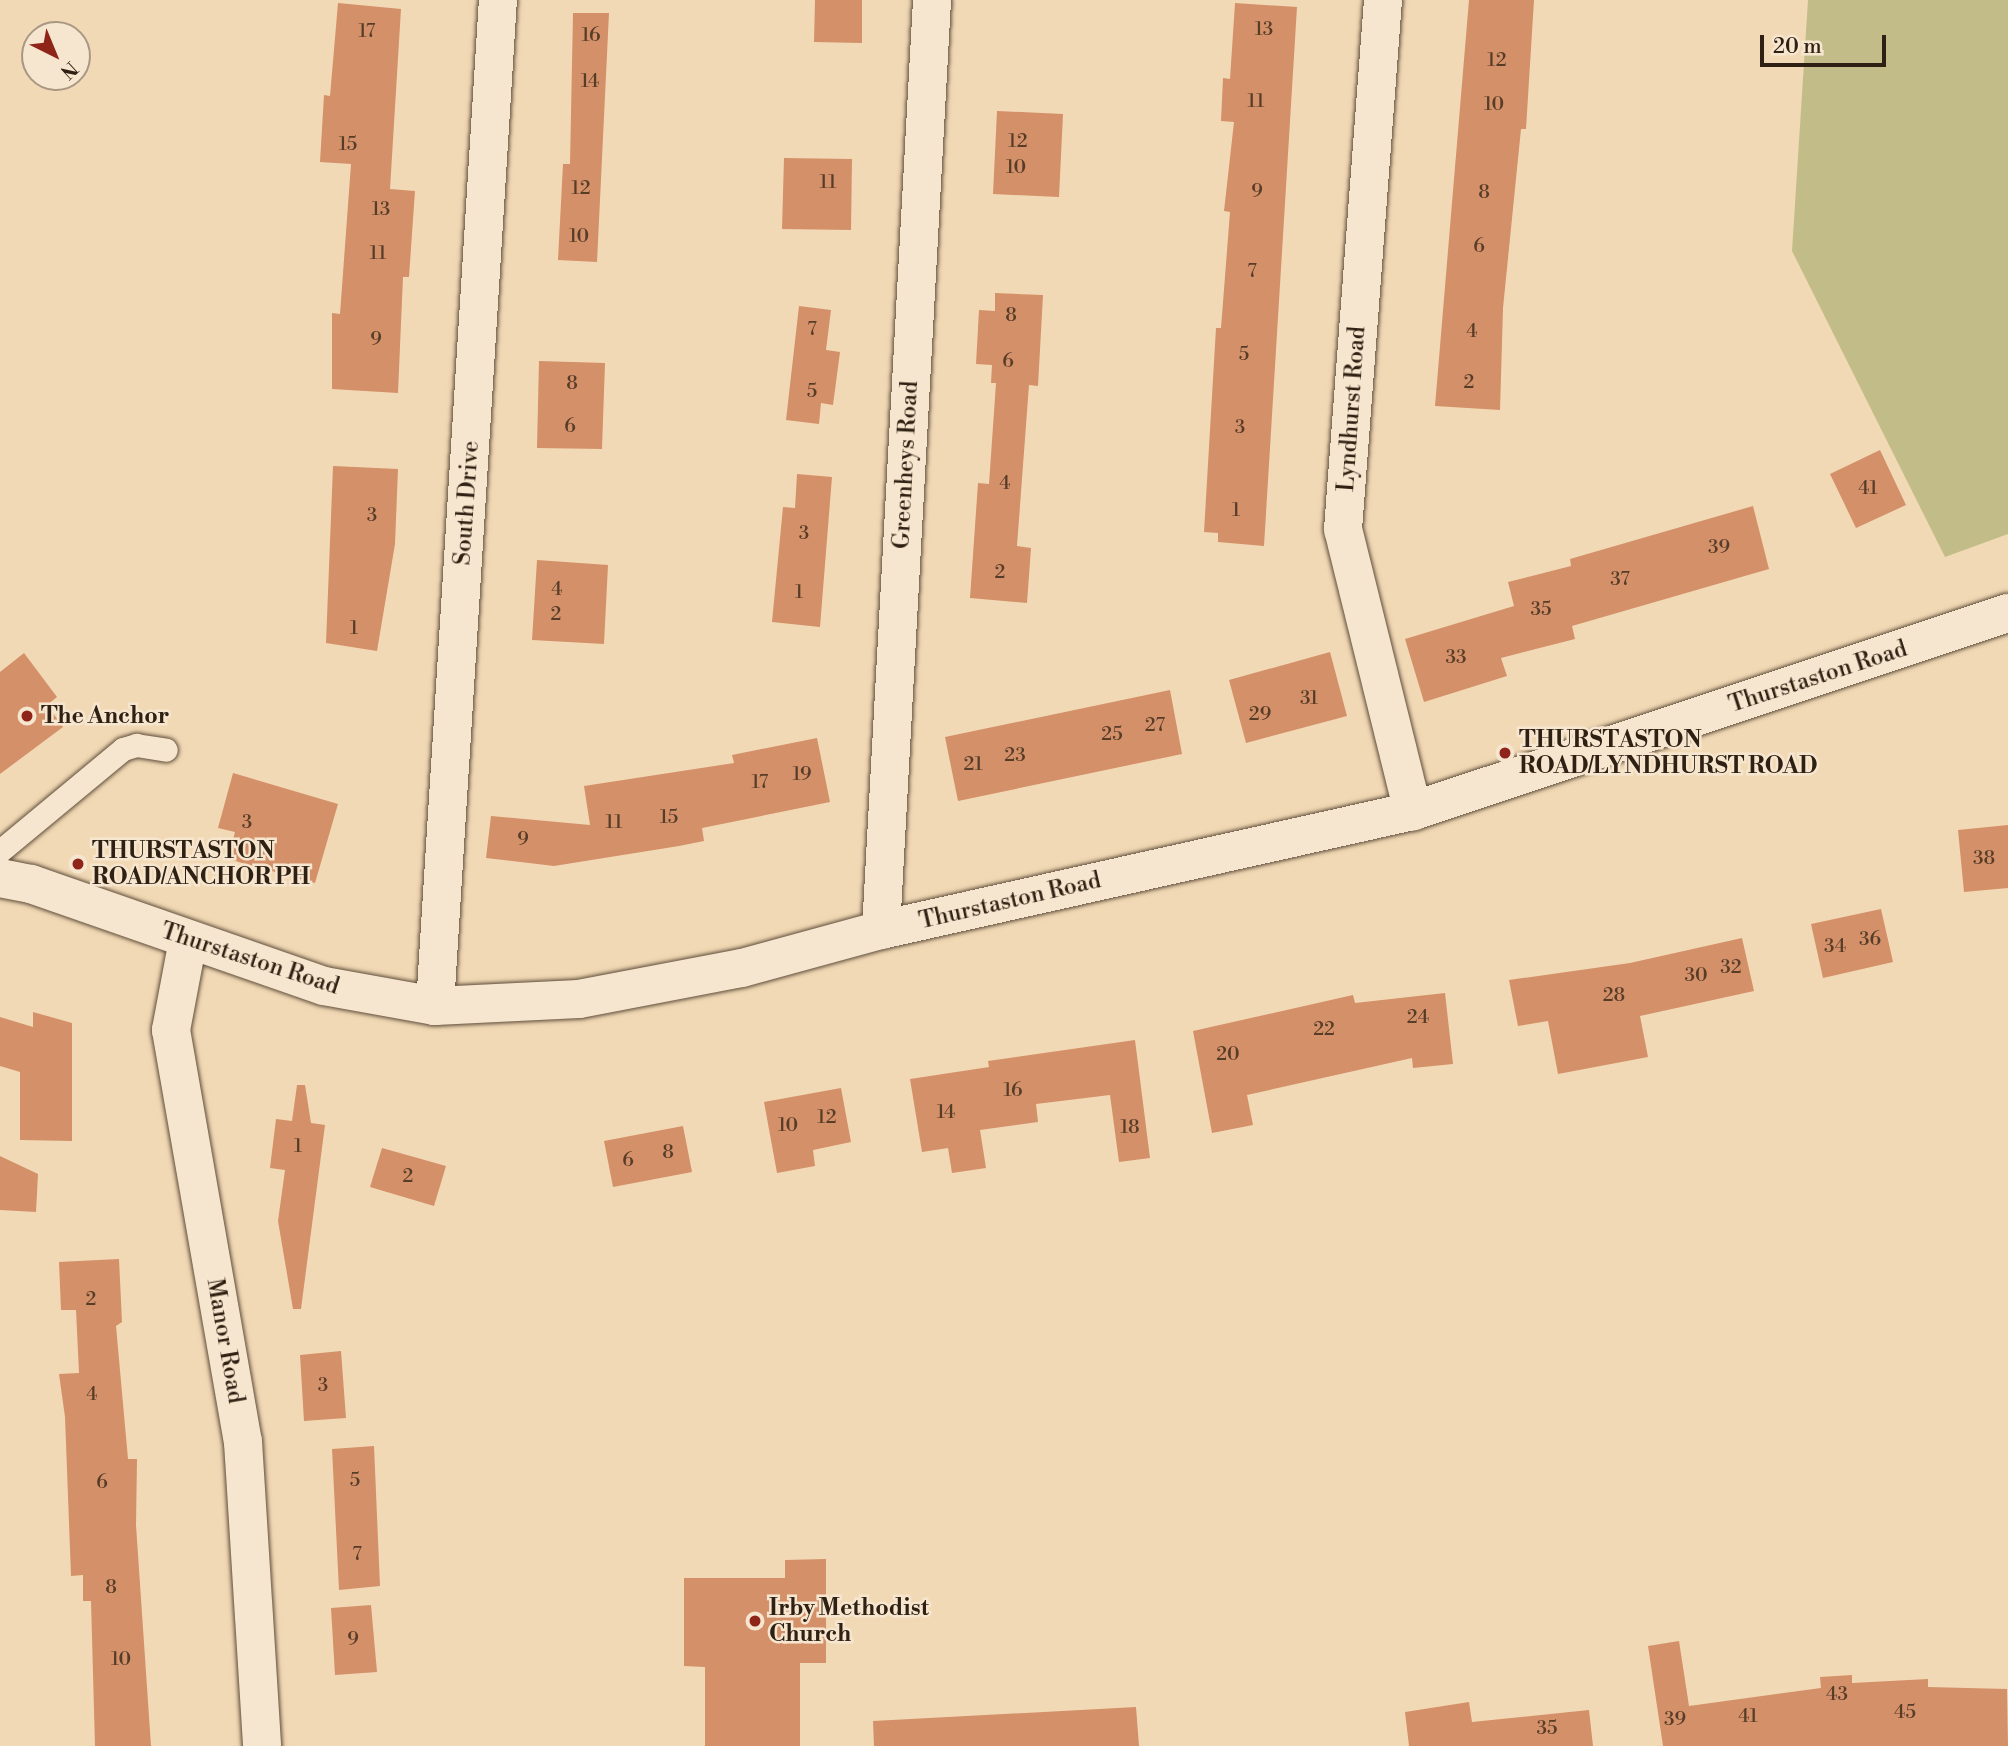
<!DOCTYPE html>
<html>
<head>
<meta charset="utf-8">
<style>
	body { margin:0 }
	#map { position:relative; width:2008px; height:1746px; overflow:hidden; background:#f2d9b5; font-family:"Libre Bodoni",serif }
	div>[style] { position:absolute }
	.green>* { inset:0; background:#c2bd88 }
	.building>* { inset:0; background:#d39069 }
	.roads { filter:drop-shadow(0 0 2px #5f4e3b) drop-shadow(0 0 2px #5f4e3b) }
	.service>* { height:23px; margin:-11.5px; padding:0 11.5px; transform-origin:11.5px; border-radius:11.5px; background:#f7e6cf }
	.minor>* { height:38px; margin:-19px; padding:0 19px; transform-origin:19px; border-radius:19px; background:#f7e6cf }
	.tertiary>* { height:38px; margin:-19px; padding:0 19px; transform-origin:19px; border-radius:19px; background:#f7e6cf }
	.dots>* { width:19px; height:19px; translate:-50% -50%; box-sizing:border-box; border:4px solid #f7e6cf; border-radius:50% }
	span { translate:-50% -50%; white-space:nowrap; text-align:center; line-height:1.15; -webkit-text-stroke:5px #f7e6cf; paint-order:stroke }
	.number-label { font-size:19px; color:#573c28 }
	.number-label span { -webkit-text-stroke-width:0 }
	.street-label { font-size:23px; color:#2e2012 }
	.poi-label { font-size:23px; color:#2e2012; font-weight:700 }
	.left { translate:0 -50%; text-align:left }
	.north { position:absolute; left:21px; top:21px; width:70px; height:70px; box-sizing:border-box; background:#f7e6cf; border:2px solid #a79783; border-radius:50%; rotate:137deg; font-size:19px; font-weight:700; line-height:28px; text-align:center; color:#2e2012 }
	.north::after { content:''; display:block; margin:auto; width:24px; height:32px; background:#8f2418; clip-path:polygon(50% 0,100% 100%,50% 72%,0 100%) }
	.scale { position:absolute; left:1760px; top:35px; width:126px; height:32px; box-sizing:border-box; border:4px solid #2e2012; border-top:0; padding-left:9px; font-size:21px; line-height:24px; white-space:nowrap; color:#2e2012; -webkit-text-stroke:5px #f7e6cf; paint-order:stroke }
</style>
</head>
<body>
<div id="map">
	<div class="green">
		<div style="clip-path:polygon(1808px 0,2008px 0,2008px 534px,1945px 557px,1792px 251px)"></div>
	</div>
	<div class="building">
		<div style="clip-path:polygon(815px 0,862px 0,862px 43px,814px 42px)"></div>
		<div style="clip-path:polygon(1469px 0,1534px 0,1526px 129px,1521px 129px,1503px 308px,1500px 410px,1435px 406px)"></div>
		<div style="clip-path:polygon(338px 3px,401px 9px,390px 189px,415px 191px,409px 277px,403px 277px,398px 393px,332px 389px,332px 313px,340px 314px,351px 164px,320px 162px,324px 95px,330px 96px)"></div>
		<div style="clip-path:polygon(1235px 3px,1297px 7px,1264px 546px,1218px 542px,1218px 533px,1204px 532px,1216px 328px,1221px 328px,1230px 212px,1224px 211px,1234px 122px,1221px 121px,1223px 78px,1230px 79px)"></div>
		<div style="clip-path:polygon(573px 13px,609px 13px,597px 262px,558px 260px,563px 164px,570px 164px)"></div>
		<div style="clip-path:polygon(997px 111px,1063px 114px,1059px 197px,993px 194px)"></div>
		<div style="clip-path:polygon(784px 158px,852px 159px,851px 230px,782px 229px)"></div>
		<div style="clip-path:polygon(995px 293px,1043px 295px,1038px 386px,1029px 385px,1017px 546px,1031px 548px,1027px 603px,970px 598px,978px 483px,989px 484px,996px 383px,991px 383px,992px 365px,976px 364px,979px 310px,995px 311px)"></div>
		<div style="clip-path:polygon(799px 306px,831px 310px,826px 350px,840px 352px,833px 405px,821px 403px,819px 424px,786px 420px)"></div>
		<div style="clip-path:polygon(539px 361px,605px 363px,602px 449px,537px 448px)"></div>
		<div style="clip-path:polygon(1880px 450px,1906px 505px,1856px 528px,1830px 474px)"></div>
		<div style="clip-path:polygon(333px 466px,398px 469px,395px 544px,377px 651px,326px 643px)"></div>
		<div style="clip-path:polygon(797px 474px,832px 477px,820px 627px,772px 622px,783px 507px,795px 508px)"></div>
		<div style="clip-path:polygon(1753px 506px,1769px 569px,1572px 626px,1575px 639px,1501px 658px,1507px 676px,1424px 702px,1405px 639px,1514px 606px,1508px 582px,1571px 566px,1570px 559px)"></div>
		<div style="clip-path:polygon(537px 560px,608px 565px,604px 644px,532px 640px)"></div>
		<div style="clip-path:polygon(1330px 652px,1347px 716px,1246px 743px,1229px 680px)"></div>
		<div style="clip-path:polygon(24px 653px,57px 697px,47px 705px,63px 727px,0 774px,0 672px)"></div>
		<div style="clip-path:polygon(1170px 690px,1182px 754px,958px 801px,945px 737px)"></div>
		<div style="clip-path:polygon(817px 738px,830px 802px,702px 828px,704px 841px,679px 846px,554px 866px,486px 858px,491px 816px,590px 825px,584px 786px,734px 763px,732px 755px)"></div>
		<div style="clip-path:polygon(233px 773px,338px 804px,315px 883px,228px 859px,235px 832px,218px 828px)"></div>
		<div style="clip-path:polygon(2008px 825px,2008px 888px,1964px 892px,1958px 830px)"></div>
		<div style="clip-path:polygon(1881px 909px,1893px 962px,1823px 978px,1811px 924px)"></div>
		<div style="clip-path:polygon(1742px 938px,1754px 991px,1640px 1016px,1648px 1057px,1558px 1074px,1548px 1021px,1518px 1026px,1509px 980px,1630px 963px)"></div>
		<div style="clip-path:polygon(1445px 993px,1453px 1064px,1413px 1068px,1412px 1058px,1247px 1095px,1253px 1125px,1212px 1133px,1193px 1031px,1353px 995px,1355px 1003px)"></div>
		<div style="clip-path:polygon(33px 1012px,72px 1023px,72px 1141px,20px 1140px,20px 1072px,0 1066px,0 1017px,33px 1027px)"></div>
		<div style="clip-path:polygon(1135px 1040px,1150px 1158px,1119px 1162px,1110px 1095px,1036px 1104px,1038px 1122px,980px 1130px,986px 1168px,952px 1173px,948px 1148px,922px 1152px,910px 1079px,989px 1067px,988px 1061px)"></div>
		<div style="clip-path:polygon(297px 1085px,305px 1085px,311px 1123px,325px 1125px,301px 1309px,293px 1309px,278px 1221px,285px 1170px,270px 1168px,276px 1119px,292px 1121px)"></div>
		<div style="clip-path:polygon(841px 1088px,851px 1142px,813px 1150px,815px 1166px,777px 1173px,764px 1102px)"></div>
		<div style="clip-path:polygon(683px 1126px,692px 1172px,613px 1187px,604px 1141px)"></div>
		<div style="clip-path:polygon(382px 1148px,446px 1166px,434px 1206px,370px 1187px)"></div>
		<div style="clip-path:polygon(0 1156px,38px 1174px,36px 1212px,0 1210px)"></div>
		<div style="clip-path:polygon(119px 1259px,122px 1322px,116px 1326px,128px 1459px,137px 1459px,136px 1525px,151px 1746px,95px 1746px,91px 1601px,83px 1601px,83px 1575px,71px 1576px,65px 1417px,59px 1374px,79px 1373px,76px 1310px,61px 1310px,59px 1262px)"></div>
		<div style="clip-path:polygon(341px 1351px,346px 1418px,304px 1421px,300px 1355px)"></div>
		<div style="clip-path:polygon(374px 1446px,380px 1586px,339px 1590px,332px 1449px)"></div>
		<div style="clip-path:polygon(826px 1559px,826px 1663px,800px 1663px,800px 1746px,705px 1746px,705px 1667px,684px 1666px,684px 1578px,785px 1578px,785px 1560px)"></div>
		<div style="clip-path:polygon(371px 1605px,377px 1672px,335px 1675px,331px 1608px)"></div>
		<div style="clip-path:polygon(1679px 1641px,1689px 1706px,1821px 1688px,1820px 1677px,1852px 1675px,1852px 1683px,1928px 1679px,1928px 1687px,2007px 1689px,2008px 1746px,1663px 1746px,1648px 1646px)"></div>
		<div style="clip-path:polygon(1469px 1702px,1472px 1722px,1589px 1710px,1593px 1746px,1409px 1746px,1405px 1712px)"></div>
		<div style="clip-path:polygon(1136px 1707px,1139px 1746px,874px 1746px,873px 1721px)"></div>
	</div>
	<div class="roads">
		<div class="service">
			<div style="left:0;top:851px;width:160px;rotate:-39.7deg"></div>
			<div style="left:123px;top:749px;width:14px;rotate:-17deg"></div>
			<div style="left:136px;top:745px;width:30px;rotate:9deg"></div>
		</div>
		<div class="minor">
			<div style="left:1383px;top:0;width:531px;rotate:94.32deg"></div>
			<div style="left:1343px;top:529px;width:291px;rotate:76.1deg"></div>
			<div style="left:881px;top:930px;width:931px;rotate:-86.86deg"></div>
			<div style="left:188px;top:940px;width:92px;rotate:100.7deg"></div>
			<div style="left:171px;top:1030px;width:418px;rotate:80.1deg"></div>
			<div style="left:243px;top:1442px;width:305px;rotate:86.4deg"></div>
			<div style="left:435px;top:1006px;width:1008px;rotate:-86.42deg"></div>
		</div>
		<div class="tertiary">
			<div style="left:0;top:878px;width:32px;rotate:11deg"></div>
			<div style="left:31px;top:884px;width:310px;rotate:19.2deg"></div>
			<div style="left:324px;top:986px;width:113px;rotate:10.2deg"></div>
			<div style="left:435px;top:1006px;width:144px;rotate:-2.8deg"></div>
			<div style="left:579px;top:999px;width:166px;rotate:-10.8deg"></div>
			<div style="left:742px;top:968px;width:144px;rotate:-15.3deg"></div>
			<div style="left:881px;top:930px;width:545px;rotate:-12.61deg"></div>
			<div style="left:1413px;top:811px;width:627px;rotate:-18.41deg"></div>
		</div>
	</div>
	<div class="dots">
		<div style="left:27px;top:716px;background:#8f2418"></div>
		<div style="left:1505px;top:753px;background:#8f2418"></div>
		<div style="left:78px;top:864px;background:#8f2418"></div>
		<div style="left:755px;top:1621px;background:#8f2418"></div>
	</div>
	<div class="number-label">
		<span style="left:1264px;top:30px">13</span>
		<span style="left:367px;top:32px">17</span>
		<span style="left:591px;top:36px">16</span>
		<span style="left:1497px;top:61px">12</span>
		<span style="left:590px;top:82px">14</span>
		<span style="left:1256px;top:102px">11</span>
		<span style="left:1494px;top:105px">10</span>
		<span style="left:1018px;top:142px">12</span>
		<span style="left:348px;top:145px">15</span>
		<span style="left:1016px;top:168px">10</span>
		<span style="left:828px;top:183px">11</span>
		<span style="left:581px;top:189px">12</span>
		<span style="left:1257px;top:192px">9</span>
		<span style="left:1484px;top:193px">8</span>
		<span style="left:381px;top:210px">13</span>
		<span style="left:579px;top:237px">10</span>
		<span style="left:1479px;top:247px">6</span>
		<span style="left:378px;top:254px">11</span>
		<span style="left:1252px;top:272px">7</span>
		<span style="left:1011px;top:316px">8</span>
		<span style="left:812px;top:330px">7</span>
		<span style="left:1472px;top:332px">4</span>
		<span style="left:376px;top:340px">9</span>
		<span style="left:1244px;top:355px">5</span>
		<span style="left:1008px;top:362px">6</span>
		<span style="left:1469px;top:383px">2</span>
		<span style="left:572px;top:384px">8</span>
		<span style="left:812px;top:392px">5</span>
		<span style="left:570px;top:427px">6</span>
		<span style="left:1240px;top:428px">3</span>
		<span style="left:1005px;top:484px">4</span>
		<span style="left:1868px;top:489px">41</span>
		<span style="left:1236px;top:511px">1</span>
		<span style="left:372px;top:516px">3</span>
		<span style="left:804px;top:534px">3</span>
		<span style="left:1719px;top:548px">39</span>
		<span style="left:1000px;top:573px">2</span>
		<span style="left:1620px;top:580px">37</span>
		<span style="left:557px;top:590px">4</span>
		<span style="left:799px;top:593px">1</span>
		<span style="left:1541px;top:610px">35</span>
		<span style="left:556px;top:615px">2</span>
		<span style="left:354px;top:629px">1</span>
		<span style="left:1456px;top:658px">33</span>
		<span style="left:1309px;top:699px">31</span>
		<span style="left:1260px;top:715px">29</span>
		<span style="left:1155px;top:726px">27</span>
		<span style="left:1112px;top:735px">25</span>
		<span style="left:1015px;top:756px">23</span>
		<span style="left:973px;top:765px">21</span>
		<span style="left:802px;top:775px">19</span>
		<span style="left:760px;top:783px">17</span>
		<span style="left:669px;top:818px">15</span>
		<span style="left:247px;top:823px">3</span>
		<span style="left:614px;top:823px">11</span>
		<span style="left:523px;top:840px">9</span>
		<span style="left:1984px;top:859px">38</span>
		<span style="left:1870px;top:940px">36</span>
		<span style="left:1835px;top:947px">34</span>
		<span style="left:1731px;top:968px">32</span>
		<span style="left:1696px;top:976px">30</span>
		<span style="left:1614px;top:996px">28</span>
		<span style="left:1418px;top:1018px">24</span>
		<span style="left:1324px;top:1030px">22</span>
		<span style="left:1228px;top:1055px">20</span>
		<span style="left:1013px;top:1091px">16</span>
		<span style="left:946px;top:1113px">14</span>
		<span style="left:827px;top:1118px">12</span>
		<span style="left:788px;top:1126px">10</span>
		<span style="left:1130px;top:1128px">18</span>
		<span style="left:298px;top:1147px">1</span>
		<span style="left:668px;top:1153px">8</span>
		<span style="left:628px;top:1161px">6</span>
		<span style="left:408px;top:1177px">2</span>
		<span style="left:91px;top:1300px">2</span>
		<span style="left:323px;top:1386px">3</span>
		<span style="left:92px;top:1395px">4</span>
		<span style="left:355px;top:1481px">5</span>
		<span style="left:102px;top:1483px">6</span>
		<span style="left:357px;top:1555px">7</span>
		<span style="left:111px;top:1588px">8</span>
		<span style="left:353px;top:1640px">9</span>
		<span style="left:121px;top:1660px">10</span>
		<span style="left:1837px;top:1695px">43</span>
		<span style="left:1905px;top:1713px">45</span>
		<span style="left:1748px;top:1717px">41</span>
		<span style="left:1675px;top:1720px">39</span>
		<span style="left:1547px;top:1729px">35</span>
	</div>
	<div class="street-label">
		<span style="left:1352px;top:409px;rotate:-86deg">Lyndhurst Road</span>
		<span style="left:906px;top:465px;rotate:-87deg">Greenheys Road</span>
		<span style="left:467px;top:503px;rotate:-86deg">South Drive</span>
		<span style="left:1818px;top:677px;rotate:-18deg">Thurstaston Road</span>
		<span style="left:1010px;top:901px;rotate:-13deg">Thurstaston Road</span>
		<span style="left:250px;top:959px;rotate:18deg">Thurstaston Road</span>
		<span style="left:225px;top:1341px;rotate:80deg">Manor Road</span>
	</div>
	<div class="poi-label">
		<span class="left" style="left:41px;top:716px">The Anchor</span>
		<span class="left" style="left:1519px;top:753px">THURSTASTON<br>ROAD/LYNDHURST ROAD</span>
		<span class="left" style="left:92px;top:864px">THURSTASTON<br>ROAD/ANCHOR PH</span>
		<span class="left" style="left:769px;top:1621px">Irby Methodist<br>Church</span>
	</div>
	<div class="north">N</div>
	<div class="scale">20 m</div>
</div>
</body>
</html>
